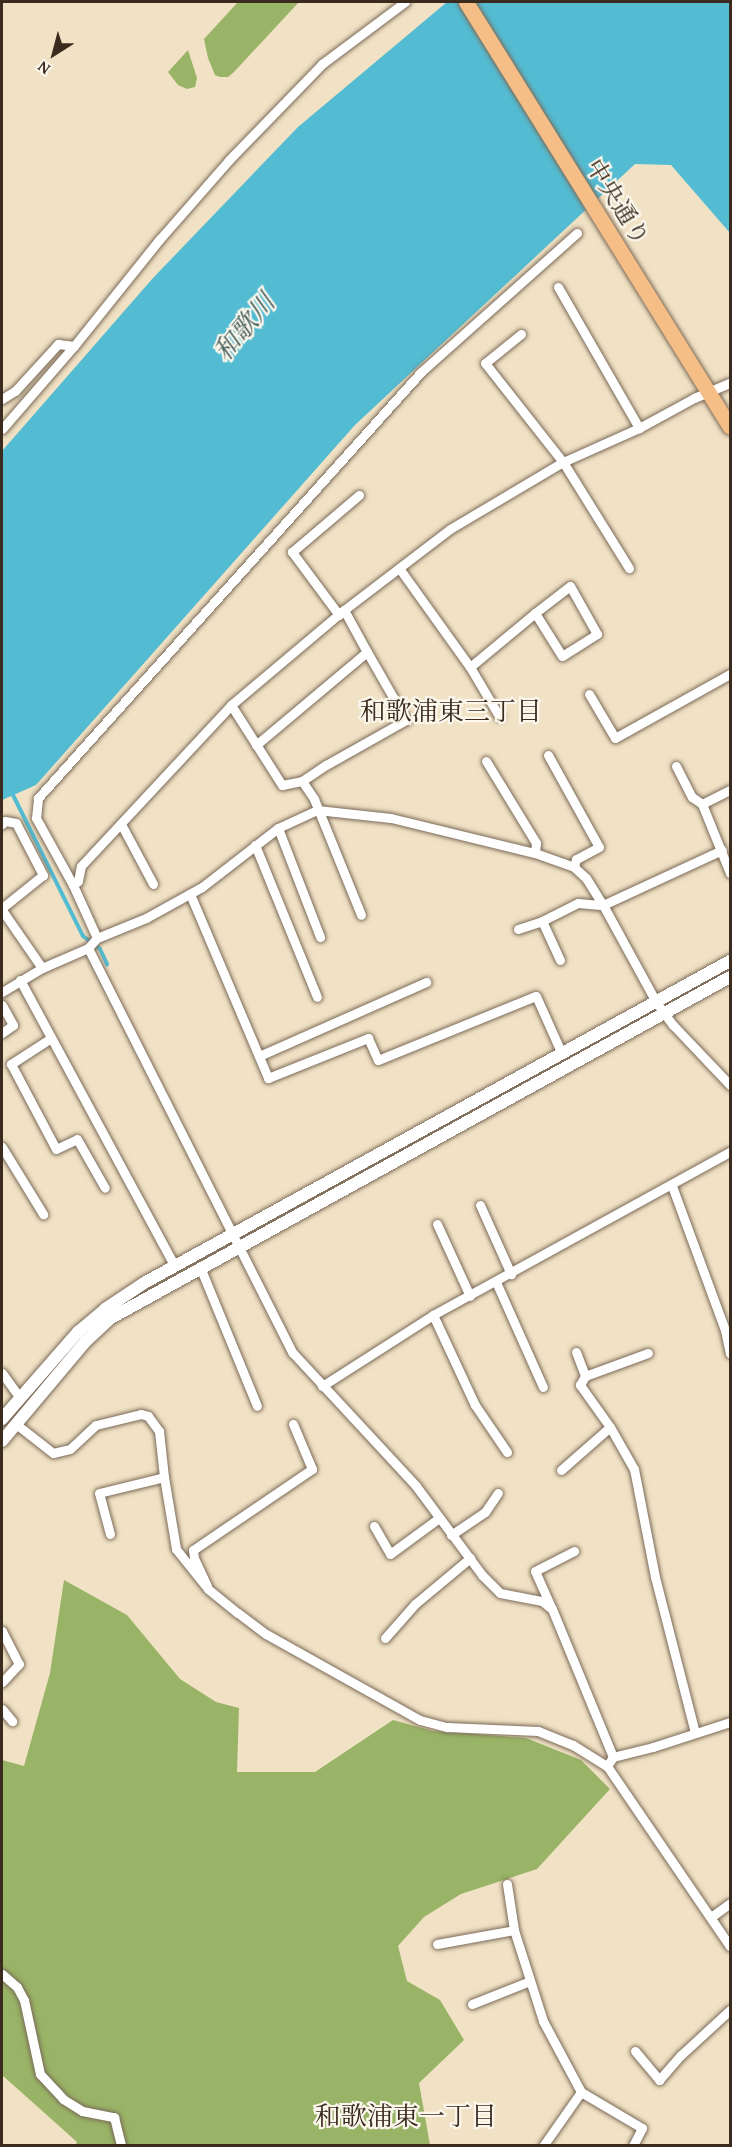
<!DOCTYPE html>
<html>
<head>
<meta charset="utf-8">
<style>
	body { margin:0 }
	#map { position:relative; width:732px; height:2147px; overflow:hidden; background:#f1e2c5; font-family:"Gentium Book Plus","Noto Serif JP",serif }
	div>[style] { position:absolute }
	.forest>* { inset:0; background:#99b466 }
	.water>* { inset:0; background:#54bcd2 }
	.stream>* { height:4px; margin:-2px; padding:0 2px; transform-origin:2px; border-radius:2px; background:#54bcd2 }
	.roads { filter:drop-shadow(0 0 2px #7b6a58) drop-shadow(0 0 2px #7b6a58) }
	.minor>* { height:9px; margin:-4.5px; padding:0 4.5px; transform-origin:4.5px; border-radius:4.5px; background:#fff }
	.tertiary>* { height:12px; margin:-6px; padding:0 6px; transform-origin:6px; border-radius:6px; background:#fff }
	.trunk>* { height:15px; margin:-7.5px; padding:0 7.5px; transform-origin:7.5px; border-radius:7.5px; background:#f6be87 }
	span { translate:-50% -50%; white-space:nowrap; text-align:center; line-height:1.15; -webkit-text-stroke:4.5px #fbf7ec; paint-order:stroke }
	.street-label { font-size:24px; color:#3b2a1e }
	.water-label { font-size:26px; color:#445d5d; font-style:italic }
	.neighbourhood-label { font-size:26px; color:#3b2a1e }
	.frame { position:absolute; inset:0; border:3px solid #3b2a1e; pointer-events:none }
	.north { position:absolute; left:24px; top:24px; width:60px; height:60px; -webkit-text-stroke:4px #fbf7ec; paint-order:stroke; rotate:216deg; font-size:16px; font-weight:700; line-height:24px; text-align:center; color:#3b2a1e }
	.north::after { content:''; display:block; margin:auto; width:21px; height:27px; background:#3b2a1e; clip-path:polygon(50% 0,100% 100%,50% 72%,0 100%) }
</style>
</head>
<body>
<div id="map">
	<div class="forest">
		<div style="clip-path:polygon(238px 2px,299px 2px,233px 73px,228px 77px,220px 77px,215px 75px,208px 58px,204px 39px)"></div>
		<div style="clip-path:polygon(188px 50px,197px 78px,195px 87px,187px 89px,178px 85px,168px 72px)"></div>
		<div style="clip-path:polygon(64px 1580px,127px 1615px,180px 1679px,216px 1702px,239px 1708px,237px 1772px,315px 1772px,393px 1720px,433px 1731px,526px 1738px,581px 1760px,610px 1789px,537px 1869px,461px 1894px,424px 1917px,398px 1946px,407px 1981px,440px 2000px,464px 2040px,419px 2083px,430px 2145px,75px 2146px,77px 2142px,2px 2075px,2px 1760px,24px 1766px,50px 1673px)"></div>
	</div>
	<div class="water">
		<div style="clip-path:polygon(447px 2px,730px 2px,730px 233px,671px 165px,635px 164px,355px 425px,36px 785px,2px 800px,2px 451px,153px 278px,298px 127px)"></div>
	</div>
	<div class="stream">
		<div style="left:11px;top:791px;width:162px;rotate:63.6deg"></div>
		<div style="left:83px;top:936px;width:21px;rotate:37deg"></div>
		<div style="left:100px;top:949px;width:17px;rotate:65deg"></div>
	</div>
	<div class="roads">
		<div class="minor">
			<div style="left:558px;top:287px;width:163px;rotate:60.1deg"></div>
			<div style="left:521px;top:334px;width:46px;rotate:141.1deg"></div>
			<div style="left:485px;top:363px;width:126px;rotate:51.8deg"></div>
			<div style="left:563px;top:462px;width:125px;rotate:58.1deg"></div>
			<div style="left:2px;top:399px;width:15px;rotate:-32deg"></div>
			<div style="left:15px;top:391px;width:64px;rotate:-47.5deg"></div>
			<div style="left:58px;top:344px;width:16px;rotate:7deg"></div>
			<div style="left:2px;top:429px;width:110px;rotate:-49.1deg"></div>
			<div style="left:74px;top:346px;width:136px;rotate:-51.3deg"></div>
			<div style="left:159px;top:240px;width:106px;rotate:-48.8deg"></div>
			<div style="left:229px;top:160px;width:134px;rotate:-45.9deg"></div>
			<div style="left:322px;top:64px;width:104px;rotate:-36.8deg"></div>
			<div style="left:399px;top:568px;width:122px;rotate:54.4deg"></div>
			<div style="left:470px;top:667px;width:57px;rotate:59.4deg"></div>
			<div style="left:339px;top:615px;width:79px;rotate:-126.7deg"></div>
			<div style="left:292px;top:552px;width:88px;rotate:-40.4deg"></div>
			<div style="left:470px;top:667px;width:85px;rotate:-39.7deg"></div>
			<div style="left:535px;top:613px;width:44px;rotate:-37.6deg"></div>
			<div style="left:570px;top:586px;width:55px;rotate:60.6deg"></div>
			<div style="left:597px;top:634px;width:41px;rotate:147.8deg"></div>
			<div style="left:562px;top:656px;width:51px;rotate:-122.1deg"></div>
			<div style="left:589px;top:694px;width:51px;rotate:59.4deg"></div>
			<div style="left:615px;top:738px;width:132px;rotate:-29.1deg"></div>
			<div style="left:231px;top:705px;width:148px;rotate:-40.1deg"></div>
			<div style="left:344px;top:610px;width:133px;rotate:-37.4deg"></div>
			<div style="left:450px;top:529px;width:131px;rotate:-30.7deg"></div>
			<div style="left:563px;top:462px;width:83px;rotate:-24.1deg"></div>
			<div style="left:639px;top:428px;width:63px;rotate:-28.6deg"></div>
			<div style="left:694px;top:398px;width:39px;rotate:-23deg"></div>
			<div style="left:256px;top:745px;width:145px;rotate:-40deg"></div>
			<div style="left:367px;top:652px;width:48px;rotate:-118.7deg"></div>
			<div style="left:548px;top:755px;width:105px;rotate:61deg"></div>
			<div style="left:599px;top:847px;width:26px;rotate:152deg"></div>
			<div style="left:576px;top:859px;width:8px;rotate:104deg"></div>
			<div style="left:486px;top:761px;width:96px;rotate:58.6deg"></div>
			<div style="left:536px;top:843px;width:10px;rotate:96deg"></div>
			<div style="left:676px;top:766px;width:35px;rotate:63deg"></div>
			<div style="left:692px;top:797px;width:12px;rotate:35deg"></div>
			<div style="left:302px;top:781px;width:29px;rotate:-34deg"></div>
			<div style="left:326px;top:765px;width:92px;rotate:-29.4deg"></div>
			<div style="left:406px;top:720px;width:78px;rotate:-119.8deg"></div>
			<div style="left:2px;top:824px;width:4px;rotate:-45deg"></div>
			<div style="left:5px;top:821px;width:11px;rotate:10deg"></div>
			<div style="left:16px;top:823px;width:59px;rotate:62.6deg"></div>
			<div style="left:43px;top:875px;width:53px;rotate:141.2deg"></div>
			<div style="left:121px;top:824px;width:68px;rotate:61.9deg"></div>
			<div style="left:278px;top:828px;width:117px;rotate:68.9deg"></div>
			<div style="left:255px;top:845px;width:164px;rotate:67.8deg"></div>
			<div style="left:730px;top:873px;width:74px;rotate:-112.1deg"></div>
			<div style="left:702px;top:804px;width:31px;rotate:-27deg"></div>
			<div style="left:73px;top:885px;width:6px;rotate:-39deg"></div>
			<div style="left:78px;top:881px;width:15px;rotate:-79deg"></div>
			<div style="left:81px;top:866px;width:220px;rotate:-47deg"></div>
			<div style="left:231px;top:705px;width:95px;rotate:57.5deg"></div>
			<div style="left:282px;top:785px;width:20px;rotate:-11deg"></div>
			<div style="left:302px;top:781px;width:22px;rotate:56deg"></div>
			<div style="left:314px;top:799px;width:125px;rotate:67.9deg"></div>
			<div style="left:190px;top:894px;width:200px;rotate:67deg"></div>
			<div style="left:268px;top:1078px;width:108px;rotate:-21.8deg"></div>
			<div style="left:368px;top:1038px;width:24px;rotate:66deg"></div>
			<div style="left:378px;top:1060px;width:170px;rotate:-22.1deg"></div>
			<div style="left:536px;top:996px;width:64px;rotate:65.9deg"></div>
			<div style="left:2px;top:910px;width:70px;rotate:55.4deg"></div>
			<div style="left:542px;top:921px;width:40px;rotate:-26.6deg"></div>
			<div style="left:578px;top:903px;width:25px;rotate:5deg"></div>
			<div style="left:603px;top:905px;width:131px;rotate:-24.8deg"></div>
			<div style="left:518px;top:929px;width:25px;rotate:-18deg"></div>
			<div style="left:542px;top:921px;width:43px;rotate:65.2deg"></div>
			<div style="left:97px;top:938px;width:53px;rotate:-22.2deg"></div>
			<div style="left:146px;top:918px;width:64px;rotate:-29deg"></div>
			<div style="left:202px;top:887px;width:96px;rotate:-37.8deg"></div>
			<div style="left:278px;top:828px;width:43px;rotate:-24.8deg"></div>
			<div style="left:317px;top:810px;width:74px;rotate:6.2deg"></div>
			<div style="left:391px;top:818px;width:148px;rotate:13.7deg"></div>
			<div style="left:535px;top:853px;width:41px;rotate:19.7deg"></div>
			<div style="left:574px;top:867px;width:16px;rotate:43deg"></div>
			<div style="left:586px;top:878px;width:32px;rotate:58deg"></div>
			<div style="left:603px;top:905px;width:111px;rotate:61.3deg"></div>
			<div style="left:656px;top:1002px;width:29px;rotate:54deg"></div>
			<div style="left:673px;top:1025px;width:83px;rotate:46.5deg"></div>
			<div style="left:88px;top:948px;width:454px;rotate:63.2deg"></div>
			<div style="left:293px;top:1353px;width:181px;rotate:47.2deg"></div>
			<div style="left:416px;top:1486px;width:111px;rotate:53.4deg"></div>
			<div style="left:482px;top:1575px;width:25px;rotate:45deg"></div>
			<div style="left:500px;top:1593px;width:43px;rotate:10.8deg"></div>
			<div style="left:542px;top:1601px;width:13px;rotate:39deg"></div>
			<div style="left:552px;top:1609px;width:160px;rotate:67.6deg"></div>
			<div style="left:20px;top:980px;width:324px;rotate:61.6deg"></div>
			<div style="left:2px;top:992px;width:47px;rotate:-31deg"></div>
			<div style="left:42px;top:968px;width:50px;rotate:-23.5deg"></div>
			<div style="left:88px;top:948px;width:13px;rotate:-48deg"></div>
			<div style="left:97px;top:938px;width:58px;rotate:-114.4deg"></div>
			<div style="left:73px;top:885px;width:77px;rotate:-118.9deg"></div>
			<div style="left:36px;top:818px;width:20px;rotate:-84deg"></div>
			<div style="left:38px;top:798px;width:573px;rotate:-48.04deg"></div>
			<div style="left:421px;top:372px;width:209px;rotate:-41.7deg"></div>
			<div style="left:2px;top:1005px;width:23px;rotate:61deg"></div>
			<div style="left:13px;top:1025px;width:14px;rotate:144deg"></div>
			<div style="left:51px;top:1038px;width:48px;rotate:147deg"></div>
			<div style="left:11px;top:1064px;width:96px;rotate:62.1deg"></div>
			<div style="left:56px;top:1149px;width:23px;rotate:-25deg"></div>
			<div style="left:77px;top:1139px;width:56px;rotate:60.3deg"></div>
			<div style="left:259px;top:1056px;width:183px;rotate:-23.9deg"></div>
			<div style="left:2px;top:1147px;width:79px;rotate:58.5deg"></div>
			<div style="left:672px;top:1186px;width:153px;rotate:69.8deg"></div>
			<div style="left:725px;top:1330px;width:24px;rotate:78deg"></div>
			<div style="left:480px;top:1205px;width:76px;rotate:65.8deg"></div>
			<div style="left:437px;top:1224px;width:79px;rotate:65.4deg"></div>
			<div style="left:200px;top:1267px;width:150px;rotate:67.7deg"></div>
			<div style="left:496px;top:1282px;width:115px;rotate:65.9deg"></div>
			<div style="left:433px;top:1315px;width:99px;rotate:65deg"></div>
			<div style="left:475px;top:1405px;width:57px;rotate:55.8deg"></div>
			<div style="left:576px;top:1352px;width:26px;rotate:69deg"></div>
			<div style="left:585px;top:1376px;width:67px;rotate:-20.1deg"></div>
			<div style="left:2px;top:1373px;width:31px;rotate:54deg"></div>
			<div style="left:322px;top:1386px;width:132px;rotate:-32.6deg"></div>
			<div style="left:433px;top:1315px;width:339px;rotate:-28.8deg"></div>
			<div style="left:16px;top:1424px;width:47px;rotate:38.1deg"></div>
			<div style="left:53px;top:1453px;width:17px;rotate:-13deg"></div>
			<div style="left:70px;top:1449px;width:35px;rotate:-43deg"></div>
			<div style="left:96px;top:1425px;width:46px;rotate:-13.7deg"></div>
			<div style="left:141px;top:1414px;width:7px;rotate:16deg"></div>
			<div style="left:148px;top:1416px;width:19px;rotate:54deg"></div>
			<div style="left:159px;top:1431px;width:46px;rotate:83.8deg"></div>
			<div style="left:164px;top:1477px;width:73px;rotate:80.5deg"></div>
			<div style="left:176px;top:1549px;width:51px;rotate:51.3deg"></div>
			<div style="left:208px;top:1589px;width:38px;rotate:39deg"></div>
			<div style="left:238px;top:1613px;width:35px;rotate:37deg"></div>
			<div style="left:266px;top:1634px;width:176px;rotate:29.2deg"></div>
			<div style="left:420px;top:1720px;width:28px;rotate:15deg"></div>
			<div style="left:447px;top:1727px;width:91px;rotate:2.5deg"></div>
			<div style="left:538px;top:1731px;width:38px;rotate:22deg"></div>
			<div style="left:573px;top:1745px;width:40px;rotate:32deg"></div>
			<div style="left:610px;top:1427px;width:48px;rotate:60.3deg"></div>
			<div style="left:634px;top:1469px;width:110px;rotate:79deg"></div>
			<div style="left:655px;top:1577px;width:161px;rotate:75.6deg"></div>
			<div style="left:561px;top:1470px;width:65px;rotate:-41.3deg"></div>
			<div style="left:610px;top:1427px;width:52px;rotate:-125.5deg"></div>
			<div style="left:580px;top:1385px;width:10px;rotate:-61deg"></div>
			<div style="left:374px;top:1526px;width:32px;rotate:60deg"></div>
			<div style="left:390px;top:1554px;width:61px;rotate:-36.3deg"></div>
			<div style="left:110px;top:1534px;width:42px;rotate:-105deg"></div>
			<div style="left:99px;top:1493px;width:67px;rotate:-13.8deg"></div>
			<div style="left:451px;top:1535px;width:41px;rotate:-34.1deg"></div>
			<div style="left:485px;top:1512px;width:23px;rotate:-56deg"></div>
			<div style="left:207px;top:1586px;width:31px;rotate:-115deg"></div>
			<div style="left:194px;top:1558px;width:8px;rotate:-97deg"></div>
			<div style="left:193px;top:1550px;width:144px;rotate:-34.2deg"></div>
			<div style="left:312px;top:1469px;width:49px;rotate:-112.9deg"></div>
			<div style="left:551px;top:1607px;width:39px;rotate:-114deg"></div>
			<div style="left:535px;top:1571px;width:44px;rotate:-27.1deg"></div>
			<div style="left:2px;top:1631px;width:37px;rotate:63deg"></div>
			<div style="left:19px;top:1664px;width:25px;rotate:133deg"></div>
			<div style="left:385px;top:1638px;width:45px;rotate:-48.6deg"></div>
			<div style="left:415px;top:1604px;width:72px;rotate:-39.9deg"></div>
			<div style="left:2px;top:1709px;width:16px;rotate:50deg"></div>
			<div style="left:730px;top:1722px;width:81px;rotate:162deg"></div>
			<div style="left:653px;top:1747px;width:41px;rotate:166deg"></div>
			<div style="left:613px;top:1757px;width:11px;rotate:124deg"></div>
			<div style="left:607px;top:1766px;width:218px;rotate:55.7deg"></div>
			<div style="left:507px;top:1884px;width:47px;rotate:81.3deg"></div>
			<div style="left:514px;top:1930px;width:96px;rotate:72.3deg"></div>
			<div style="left:543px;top:2021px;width:81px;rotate:61.8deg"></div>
			<div style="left:581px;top:2092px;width:71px;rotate:30.5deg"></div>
			<div style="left:642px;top:2128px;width:20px;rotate:117deg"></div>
			<div style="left:711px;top:1917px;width:24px;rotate:-36deg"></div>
			<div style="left:437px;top:1944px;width:78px;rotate:-10.3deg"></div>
			<div style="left:2px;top:1974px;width:20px;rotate:41deg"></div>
			<div style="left:17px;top:1987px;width:15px;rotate:62deg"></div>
			<div style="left:24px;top:2000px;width:76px;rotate:77.8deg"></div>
			<div style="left:40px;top:2074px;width:34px;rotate:47deg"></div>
			<div style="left:63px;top:2099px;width:22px;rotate:32deg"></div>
			<div style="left:82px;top:2111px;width:33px;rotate:11deg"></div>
			<div style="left:114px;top:2117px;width:30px;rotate:76deg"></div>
			<div style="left:472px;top:2004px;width:62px;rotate:-21.6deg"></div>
			<div style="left:635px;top:2051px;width:38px;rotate:50deg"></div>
			<div style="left:659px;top:2080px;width:33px;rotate:-49deg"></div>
			<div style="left:681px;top:2055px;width:67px;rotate:-42.6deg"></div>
			<div style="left:543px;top:2146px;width:66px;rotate:-54.9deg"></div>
		</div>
		<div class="tertiary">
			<div style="left:2px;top:1419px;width:116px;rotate:-48.9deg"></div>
			<div style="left:78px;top:1332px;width:35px;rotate:-40deg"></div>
			<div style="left:105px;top:1309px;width:47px;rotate:-33.7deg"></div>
			<div style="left:144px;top:1283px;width:669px;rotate:-28.79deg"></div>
			<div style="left:2px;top:1441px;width:131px;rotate:-50deg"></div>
			<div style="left:86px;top:1341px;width:34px;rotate:-43deg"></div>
			<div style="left:111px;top:1318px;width:707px;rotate:-28.85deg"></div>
		</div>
		<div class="trunk">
			<div style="left:466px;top:2px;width:500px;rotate:58.15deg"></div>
		</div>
	</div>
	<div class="street-label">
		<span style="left:618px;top:202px;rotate:58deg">中央通り</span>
	</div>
	<div class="water-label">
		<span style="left:244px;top:327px;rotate:-50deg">和歌川</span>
	</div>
	<div class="neighbourhood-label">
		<span style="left:451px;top:711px">和歌浦東三丁目</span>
		<span style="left:406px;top:2116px">和歌浦東一丁目</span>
	</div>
	<div class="frame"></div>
	<div class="north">N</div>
</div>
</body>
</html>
